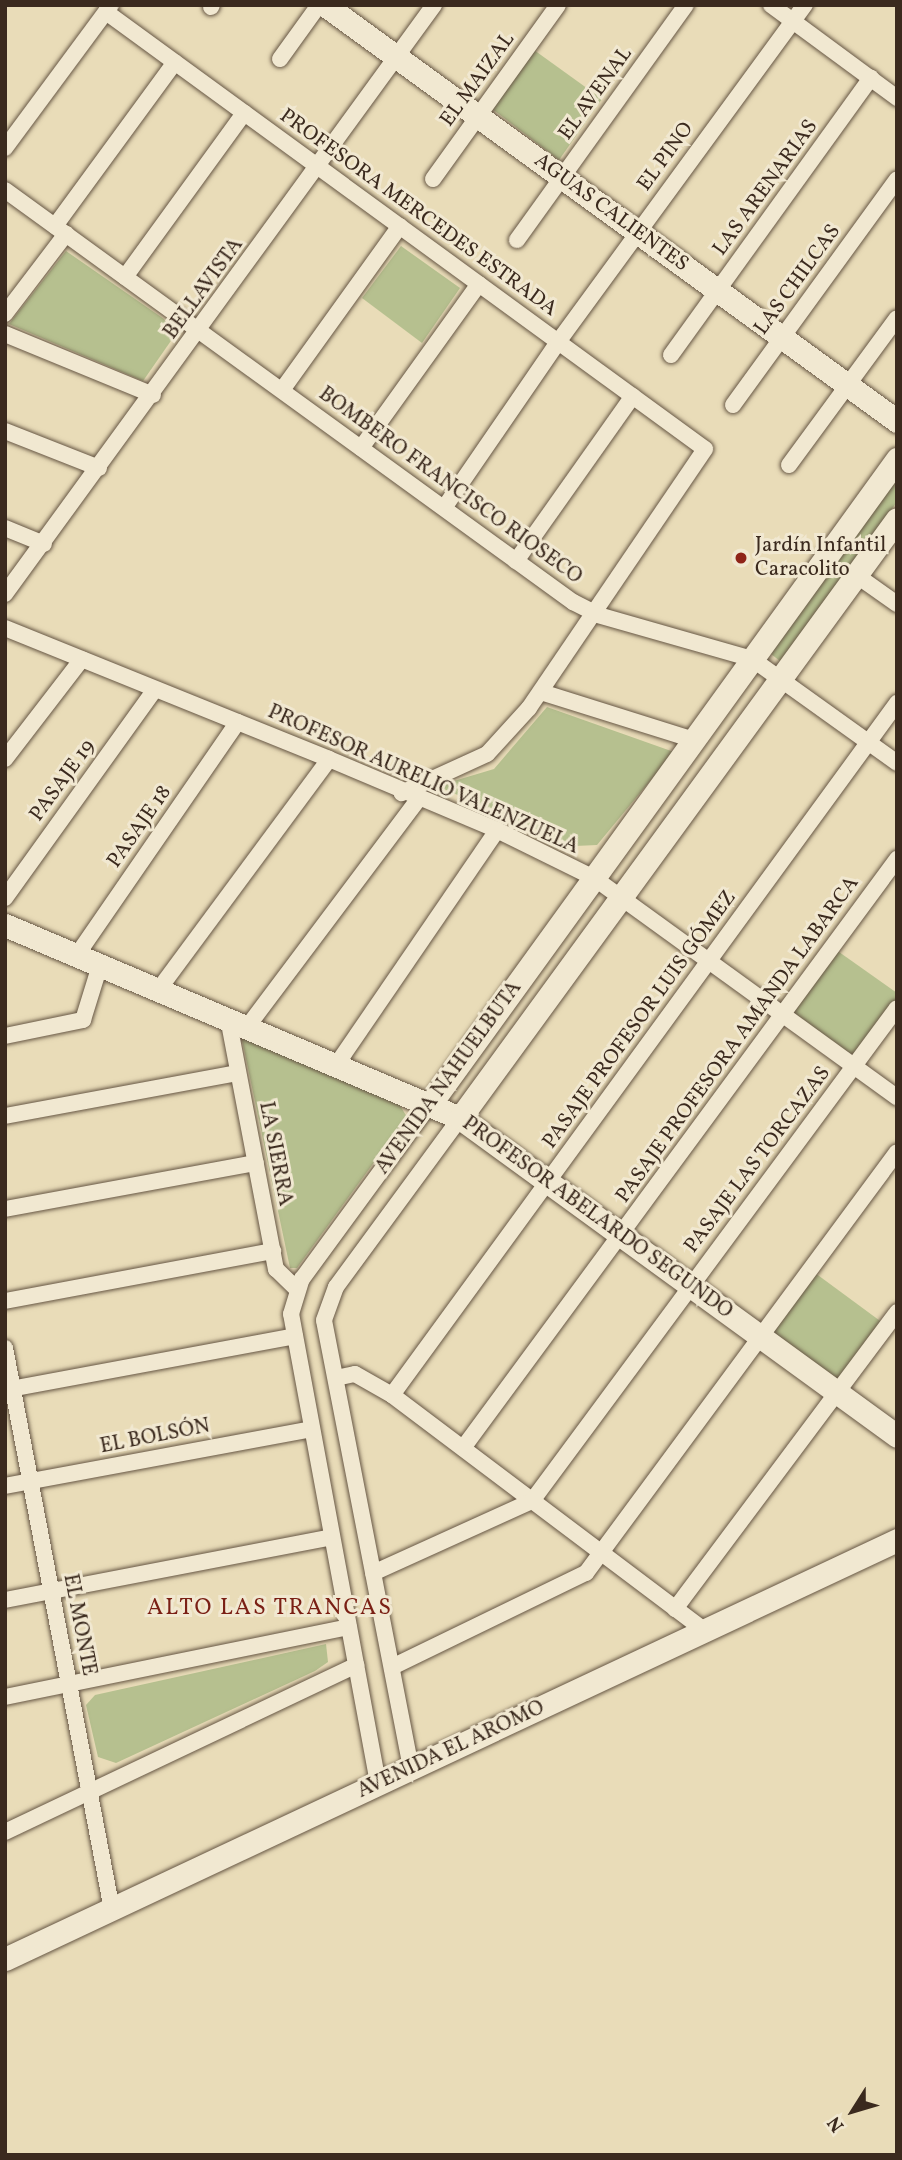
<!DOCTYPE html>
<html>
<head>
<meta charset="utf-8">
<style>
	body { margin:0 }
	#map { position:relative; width:902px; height:2160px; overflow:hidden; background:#e9dcb8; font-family:Vollkorn,serif }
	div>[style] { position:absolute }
	.green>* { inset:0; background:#b6c08f }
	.roads { filter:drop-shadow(0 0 2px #665644) drop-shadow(0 0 2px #665644) }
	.street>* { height:16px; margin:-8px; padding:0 8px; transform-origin:8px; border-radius:8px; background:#f1e8d1 }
	.secondary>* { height:23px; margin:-11.5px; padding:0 11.5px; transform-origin:11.5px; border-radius:11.5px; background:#f1e8d1 }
	.dots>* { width:19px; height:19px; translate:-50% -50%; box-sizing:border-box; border:4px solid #f1e8d1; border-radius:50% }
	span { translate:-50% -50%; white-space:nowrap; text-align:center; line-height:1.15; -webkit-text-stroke:6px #f1e8d1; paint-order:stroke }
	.street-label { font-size:21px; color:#3b2a1e }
	.poi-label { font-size:21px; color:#3b2a1e }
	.left { translate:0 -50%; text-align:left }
	.neighbourhood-label { font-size:23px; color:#7a1f14; letter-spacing:2px }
	.frame { position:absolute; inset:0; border:7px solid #3b2a1e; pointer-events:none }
	.north { position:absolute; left:818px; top:2076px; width:70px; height:70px; -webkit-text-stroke:5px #f1e8d1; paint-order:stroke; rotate:233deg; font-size:19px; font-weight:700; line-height:28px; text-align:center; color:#3b2a1e }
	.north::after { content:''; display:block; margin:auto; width:24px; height:32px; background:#3b2a1e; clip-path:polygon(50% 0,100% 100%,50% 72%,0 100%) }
</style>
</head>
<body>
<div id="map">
	<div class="green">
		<div style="clip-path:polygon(534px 50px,602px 99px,559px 160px,491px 108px)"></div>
		<div style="clip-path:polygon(401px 246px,460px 288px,422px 343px,362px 298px)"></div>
		<div style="clip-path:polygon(66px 251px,164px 319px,175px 335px,143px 381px,9px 324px)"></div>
		<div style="clip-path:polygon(897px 478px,897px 502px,780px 661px,771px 654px)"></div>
		<div style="clip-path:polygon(547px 707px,674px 752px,597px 845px,575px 846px,437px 786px,494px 769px)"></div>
		<div style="clip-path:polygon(832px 947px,897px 993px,897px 1008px,854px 1066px,783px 1013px)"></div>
		<div style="clip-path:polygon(241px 1035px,396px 1099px,407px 1117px,297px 1268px,290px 1268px)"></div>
		<div style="clip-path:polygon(811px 1270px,887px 1326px,837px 1392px,762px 1338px)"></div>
		<div style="clip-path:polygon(326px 1644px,328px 1662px,315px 1671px,116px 1763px,98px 1757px,86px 1705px,95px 1695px)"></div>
	</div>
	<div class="roads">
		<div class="street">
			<div style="left:771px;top:5px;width:157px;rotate:36.4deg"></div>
			<div style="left:211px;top:7px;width:2px;rotate:-63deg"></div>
			<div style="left:106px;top:12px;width:741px;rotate:36.11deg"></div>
			<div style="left:705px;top:449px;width:313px;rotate:124.2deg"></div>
			<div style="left:529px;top:708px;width:62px;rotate:132.4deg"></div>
			<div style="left:487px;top:754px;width:94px;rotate:155.4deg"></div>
			<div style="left:280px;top:59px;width:67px;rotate:-54.2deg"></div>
			<div style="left:5px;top:148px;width:178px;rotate:-53.5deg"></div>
			<div style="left:433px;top:179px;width:214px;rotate:-54.3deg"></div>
			<div style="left:5px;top:190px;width:702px;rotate:35.96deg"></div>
			<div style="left:573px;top:602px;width:28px;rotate:27deg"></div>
			<div style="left:598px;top:615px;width:160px;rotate:15.9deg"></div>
			<div style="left:752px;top:659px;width:178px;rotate:35.6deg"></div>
			<div style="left:55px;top:226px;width:203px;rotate:-53.8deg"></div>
			<div style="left:517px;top:240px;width:289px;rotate:-54.3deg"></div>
			<div style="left:125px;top:277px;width:203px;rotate:-54deg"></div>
			<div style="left:5px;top:314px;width:101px;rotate:-52.7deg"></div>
			<div style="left:5px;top:334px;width:160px;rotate:22.4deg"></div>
			<div style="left:671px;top:355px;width:342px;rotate:-54.2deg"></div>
			<div style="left:282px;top:390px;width:202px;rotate:-54.3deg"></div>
			<div style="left:733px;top:405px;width:279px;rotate:-54deg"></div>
			<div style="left:5px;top:431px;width:101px;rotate:21.5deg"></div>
			<div style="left:361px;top:448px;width:202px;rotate:-54.3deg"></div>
			<div style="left:789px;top:465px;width:182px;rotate:-53.7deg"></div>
			<div style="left:444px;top:508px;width:201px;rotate:-55.5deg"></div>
			<div style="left:558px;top:342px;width:418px;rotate:-53.8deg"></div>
			<div style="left:5px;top:528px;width:42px;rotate:22.3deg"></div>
			<div style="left:516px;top:561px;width:202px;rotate:-54.7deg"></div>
			<div style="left:856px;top:575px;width:50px;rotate:35.3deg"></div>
			<div style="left:5px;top:594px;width:729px;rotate:-53.93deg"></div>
			<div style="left:5px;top:628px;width:349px;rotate:22deg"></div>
			<div style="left:329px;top:759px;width:182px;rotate:22.9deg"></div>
			<div style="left:497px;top:830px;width:108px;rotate:26.3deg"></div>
			<div style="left:594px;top:878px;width:374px;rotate:35.9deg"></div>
			<div style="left:541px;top:692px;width:160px;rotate:17.4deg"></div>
			<div style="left:5px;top:759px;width:126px;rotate:-52.4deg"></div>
			<div style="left:5px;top:898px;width:257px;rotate:-54.3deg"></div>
			<div style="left:77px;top:955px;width:283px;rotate:-55.4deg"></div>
			<div style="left:159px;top:989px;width:286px;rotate:-53.5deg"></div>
			<div style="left:228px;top:1018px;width:256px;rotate:79.2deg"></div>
			<div style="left:276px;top:1269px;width:29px;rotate:44deg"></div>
			<div style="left:248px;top:1026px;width:285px;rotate:-53.1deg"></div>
			<div style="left:5px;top:1036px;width:80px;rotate:-11.6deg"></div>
			<div style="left:83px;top:1020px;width:58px;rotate:-72.8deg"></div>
			<div style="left:337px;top:1064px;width:283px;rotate:-55.6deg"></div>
			<div style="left:5px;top:1116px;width:237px;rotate:-10.5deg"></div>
			<div style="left:5px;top:1209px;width:255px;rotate:-10.4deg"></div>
			<div style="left:5px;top:1301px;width:273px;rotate:-10.6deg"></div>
			<div style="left:5px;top:1348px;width:572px;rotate:79.22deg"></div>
			<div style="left:336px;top:1378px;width:19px;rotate:-12deg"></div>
			<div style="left:355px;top:1374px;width:43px;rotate:29.6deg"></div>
			<div style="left:392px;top:1395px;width:393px;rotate:37deg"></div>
			<div style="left:5px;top:1390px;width:295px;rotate:-10.5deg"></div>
			<div style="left:392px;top:1395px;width:857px;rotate:-53.88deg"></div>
			<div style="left:463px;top:1448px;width:732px;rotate:-53.62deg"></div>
			<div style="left:5px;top:1486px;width:312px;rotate:-10.5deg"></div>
			<div style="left:373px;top:1573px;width:175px;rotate:-24.4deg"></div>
			<div style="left:532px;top:1501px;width:613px;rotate:-53.49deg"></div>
			<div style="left:5px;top:1600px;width:333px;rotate:-10.9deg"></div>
			<div style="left:675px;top:1609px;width:371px;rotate:-53.2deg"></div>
			<div style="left:392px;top:1667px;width:216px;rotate:-25.9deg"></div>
			<div style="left:586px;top:1573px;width:523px;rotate:-53.55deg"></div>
			<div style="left:5px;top:1697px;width:351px;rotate:-11.5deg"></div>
			<div style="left:411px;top:1768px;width:456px;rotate:-101deg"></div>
			<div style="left:324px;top:1320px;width:35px;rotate:-70deg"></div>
			<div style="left:336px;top:1287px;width:210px;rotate:-53.7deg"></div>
			<div style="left:378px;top:1783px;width:477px;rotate:-100.5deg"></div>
			<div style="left:291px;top:1314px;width:37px;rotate:-73deg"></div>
			<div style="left:302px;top:1279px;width:218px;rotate:-53.8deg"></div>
			<div style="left:5px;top:1832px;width:389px;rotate:-25.4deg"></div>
		</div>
		<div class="secondary">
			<div style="left:325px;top:5px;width:707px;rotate:36.03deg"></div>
			<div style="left:5px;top:925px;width:494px;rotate:23deg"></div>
			<div style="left:460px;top:1118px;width:540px;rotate:36.04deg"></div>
			<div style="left:431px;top:1103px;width:795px;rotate:-54.11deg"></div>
			<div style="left:460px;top:1118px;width:741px;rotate:-53.89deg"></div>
			<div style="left:5px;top:1959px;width:986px;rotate:-25.16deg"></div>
		</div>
	</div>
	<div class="dots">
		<div style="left:741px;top:558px;background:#8f2418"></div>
	</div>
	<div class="street-label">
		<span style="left:478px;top:80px;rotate:-54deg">EL MAIZAL</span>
		<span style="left:596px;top:94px;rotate:-54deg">EL AVENAL</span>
		<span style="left:666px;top:157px;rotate:-54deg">EL PINO</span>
		<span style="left:766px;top:188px;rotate:-54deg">LAS ARENARIAS</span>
		<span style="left:418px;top:213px;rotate:36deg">PROFESORA MERCEDES ESTRADA</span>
		<span style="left:611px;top:213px;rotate:36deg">AGUAS CALIENTES</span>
		<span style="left:798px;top:280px;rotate:-54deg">LAS CHILCAS</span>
		<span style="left:204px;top:289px;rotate:-54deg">BELLAVISTA</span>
		<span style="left:450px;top:486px;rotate:36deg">BOMBERO FRANCISCO RIOSECO</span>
		<span style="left:423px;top:780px;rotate:24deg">PROFESOR AURELIO VALENZUELA</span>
		<span style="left:63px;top:781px;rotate:-54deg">PASAJE 19</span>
		<span style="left:140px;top:827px;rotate:-55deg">PASAJE 18</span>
		<span style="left:640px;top:1020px;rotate:-54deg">PASAJE PROFESOR LUIS GÓMEZ</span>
		<span style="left:738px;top:1040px;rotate:-54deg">PASAJE PROFESORA AMANDA LABARCA</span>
		<span style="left:449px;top:1078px;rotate:-54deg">AVENIDA NAHUELBUTA</span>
		<span style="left:275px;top:1154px;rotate:79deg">LA SIERRA</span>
		<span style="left:758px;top:1160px;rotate:-53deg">PASAJE LAS TORCAZAS</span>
		<span style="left:597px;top:1218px;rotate:36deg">PROFESOR ABELARDO SEGUNDO</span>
		<span style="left:155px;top:1437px;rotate:-11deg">EL BOLSÓN</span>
		<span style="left:79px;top:1625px;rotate:79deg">EL MONTE</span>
		<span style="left:451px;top:1750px;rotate:-25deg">AVENIDA EL AROMO</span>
	</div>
	<div class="poi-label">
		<span class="left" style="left:755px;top:558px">Jardín Infantil<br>Caracolito</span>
	</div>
	<div class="neighbourhood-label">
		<span style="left:270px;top:1608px">ALTO LAS TRANCAS</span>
	</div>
	<div class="frame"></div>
	<div class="north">N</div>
</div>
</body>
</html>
